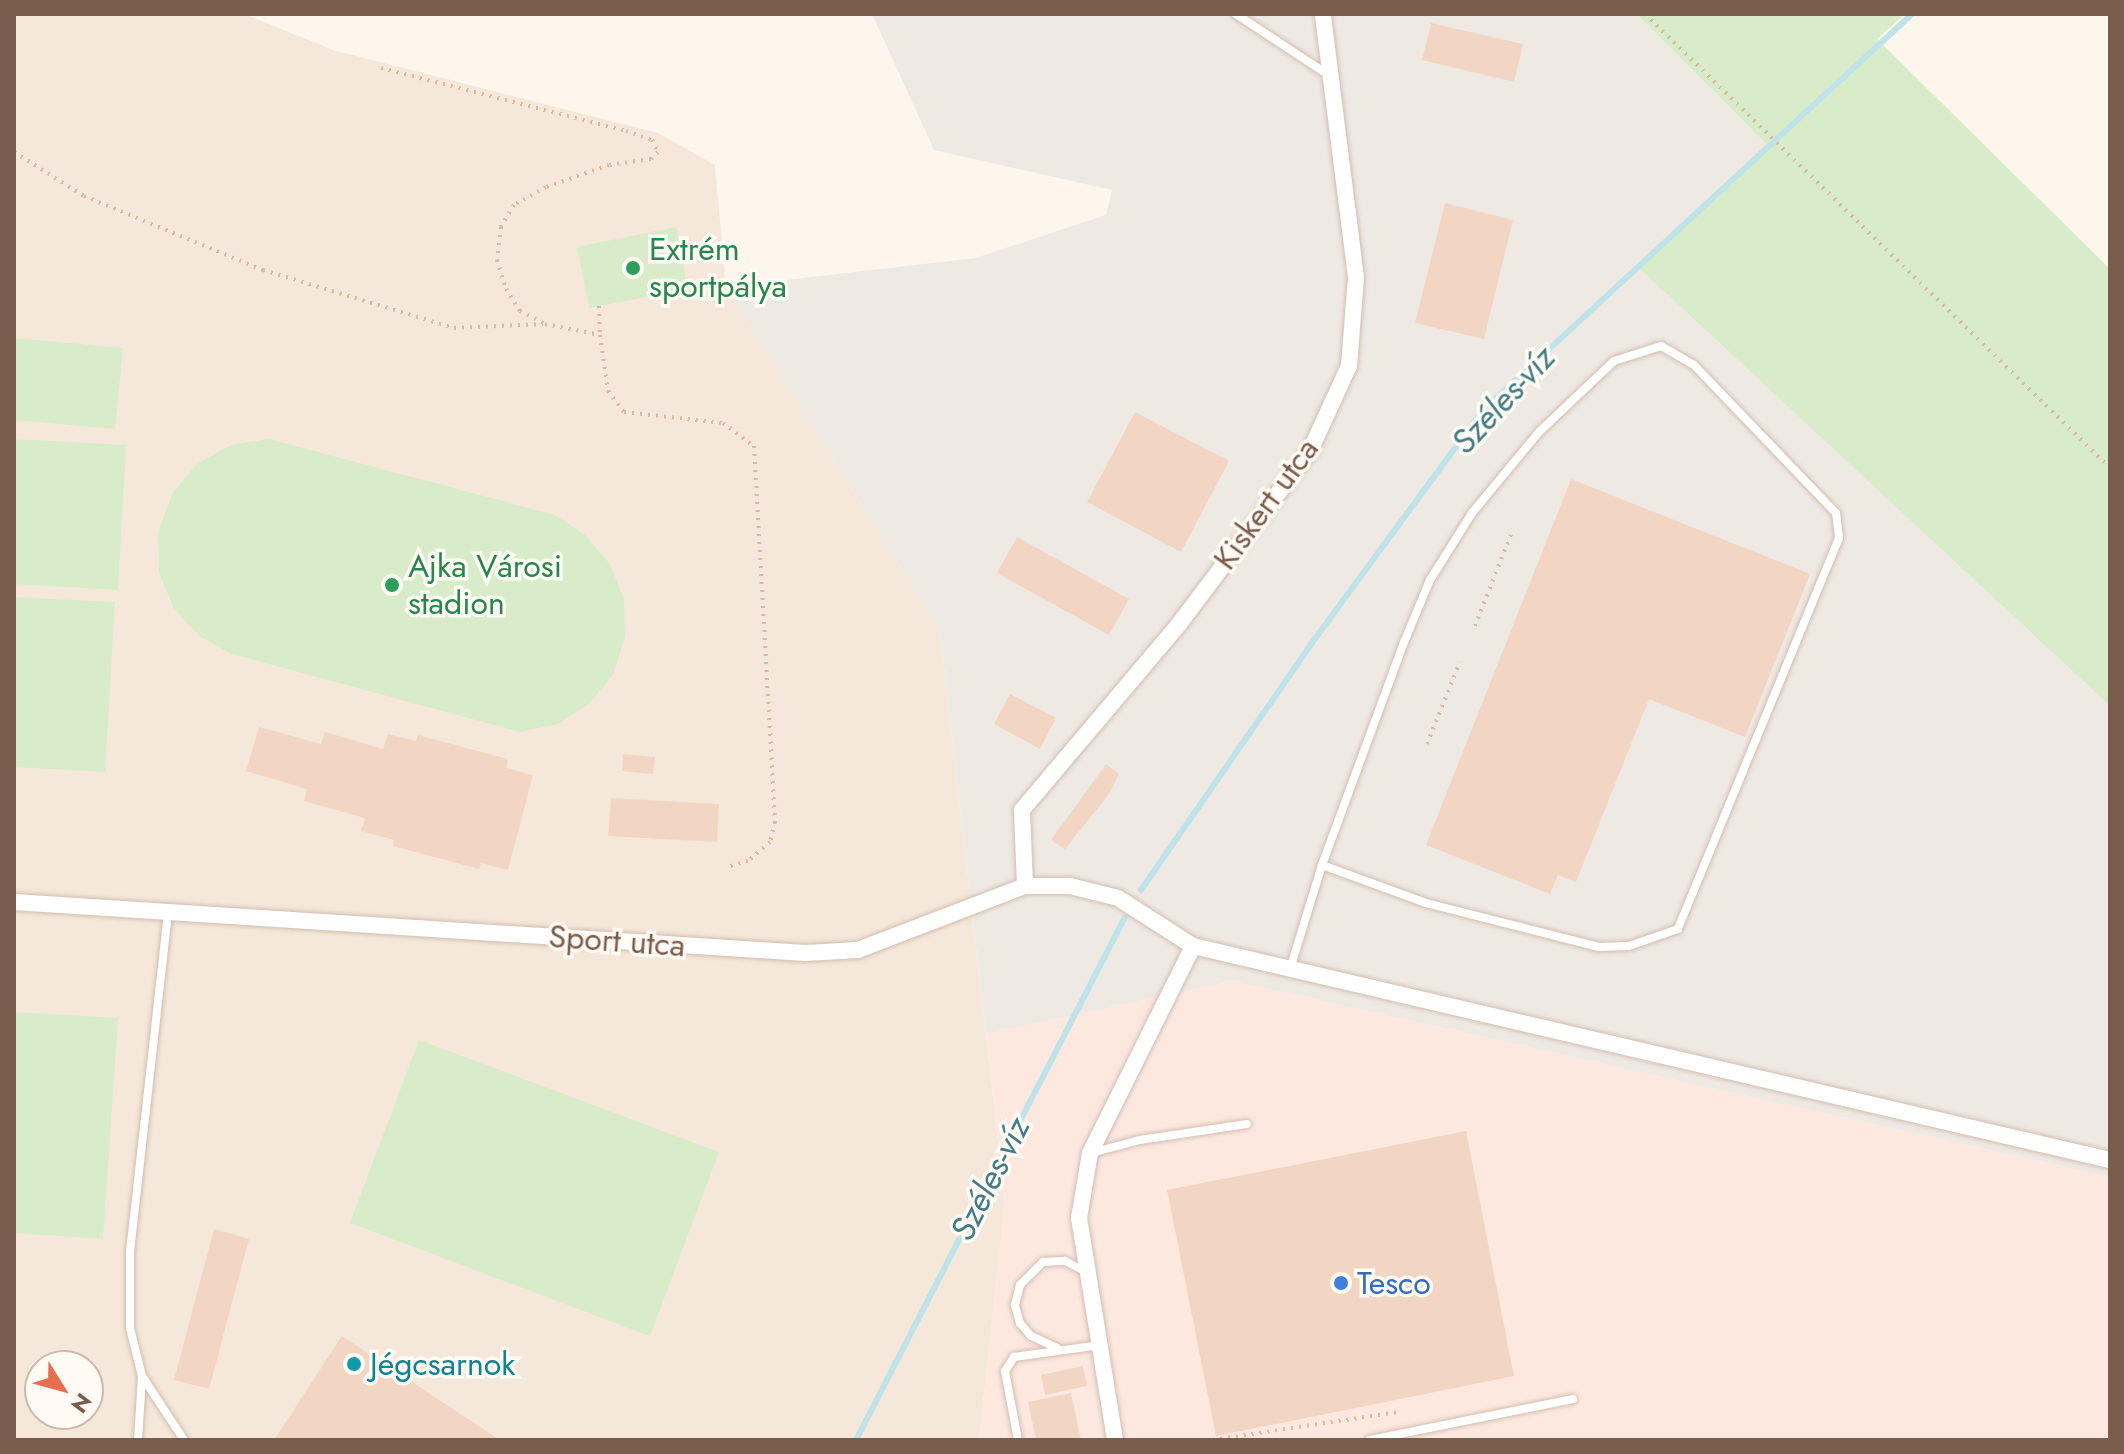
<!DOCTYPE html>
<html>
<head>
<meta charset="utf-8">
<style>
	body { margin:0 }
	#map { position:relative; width:2124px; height:1454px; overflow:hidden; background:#fdf6ec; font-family:Jost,sans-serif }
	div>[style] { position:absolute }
	.residential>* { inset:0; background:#f5e8da }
	.commercial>* { inset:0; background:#fde8e0 }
	.industrial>* { inset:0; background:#efe9e4 }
	.green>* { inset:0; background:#d8ecc9 }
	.stream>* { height:6px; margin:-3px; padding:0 3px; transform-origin:3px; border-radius:3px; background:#bfe3e8 }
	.building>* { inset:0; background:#f3d5c3 }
	.path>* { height:4px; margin-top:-2px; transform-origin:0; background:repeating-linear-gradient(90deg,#d9b8a5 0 2px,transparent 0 8px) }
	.roads { filter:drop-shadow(0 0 2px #d1beb0) drop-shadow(0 0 2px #d1beb0) }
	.lane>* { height:8px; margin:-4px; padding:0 4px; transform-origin:4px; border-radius:4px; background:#fff }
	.street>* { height:16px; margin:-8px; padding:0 8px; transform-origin:8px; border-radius:8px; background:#fff }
	.dots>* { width:22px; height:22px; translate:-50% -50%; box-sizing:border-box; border:4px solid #fffaf3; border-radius:50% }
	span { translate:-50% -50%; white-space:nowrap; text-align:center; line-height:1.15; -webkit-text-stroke:7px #fffaf3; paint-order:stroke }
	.leisure-label { font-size:32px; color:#27864d }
	.left { translate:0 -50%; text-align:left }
	.street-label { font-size:32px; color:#7a5c4d }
	.shop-label { font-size:32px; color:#366cbe }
	.culture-label { font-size:32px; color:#0d838f }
	.water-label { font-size:34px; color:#437c86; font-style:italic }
	.frame { position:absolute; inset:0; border:16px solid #7a5c4d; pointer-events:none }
	.north { position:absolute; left:24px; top:1350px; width:80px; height:80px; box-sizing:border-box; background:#fffaf3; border:2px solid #cabbb1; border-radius:50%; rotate:127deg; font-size:22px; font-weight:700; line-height:32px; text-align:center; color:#7a5c4d }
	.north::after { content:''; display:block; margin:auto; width:28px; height:36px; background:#e76f51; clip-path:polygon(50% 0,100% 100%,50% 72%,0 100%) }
</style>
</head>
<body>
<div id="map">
	<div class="residential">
		<div style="clip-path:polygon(evenodd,14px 14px,244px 14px,333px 50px,658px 133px,715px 165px,726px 287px,940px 631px,1005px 1202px,979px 1440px,14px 1440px,14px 14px,40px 1366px,88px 1366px,88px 1414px,40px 1414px,40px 1366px)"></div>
	</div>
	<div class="commercial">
		<div style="clip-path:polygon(1233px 981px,2110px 1177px,2110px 1440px,979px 1440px,1005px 1202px,986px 1034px)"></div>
	</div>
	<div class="industrial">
		<div style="clip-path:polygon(872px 14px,1637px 14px,1769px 147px,1639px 267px,2110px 706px,2110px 1177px,1233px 981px,986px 1034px,940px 631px,726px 287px,976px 258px,1106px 215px,1112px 190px,934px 150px)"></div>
	</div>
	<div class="green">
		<div style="clip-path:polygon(1637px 14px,1905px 14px,1877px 39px,2110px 269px,2110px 706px,1638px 267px,1769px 147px)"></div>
		<div style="clip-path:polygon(676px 227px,688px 289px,589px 308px,577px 247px)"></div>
		<div style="clip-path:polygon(14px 338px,123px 348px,115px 429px,14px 420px)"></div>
		<div style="clip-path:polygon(14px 439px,126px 445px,118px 590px,14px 584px)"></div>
		<div style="clip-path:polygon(269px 439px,555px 515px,585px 535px,610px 564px,624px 599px,625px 636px,614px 673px,590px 703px,558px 724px,520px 732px,232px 654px,199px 636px,173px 607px,159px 572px,158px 533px,172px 494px,197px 464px,231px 445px)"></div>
		<div style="clip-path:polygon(14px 597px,115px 602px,105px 772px,14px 767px)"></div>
		<div style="clip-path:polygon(14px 1012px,118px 1018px,103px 1239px,14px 1233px)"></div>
		<div style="clip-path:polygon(419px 1040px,719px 1152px,650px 1336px,350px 1223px)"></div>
	</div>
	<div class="stream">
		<div style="left:1141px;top:890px;width:304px;rotate:-55.3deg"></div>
		<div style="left:1314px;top:640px;width:284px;rotate:-53.7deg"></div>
		<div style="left:1482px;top:411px;width:585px;rotate:-42.71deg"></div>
		<div style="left:856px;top:1440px;width:588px;rotate:-62.78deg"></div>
	</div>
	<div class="building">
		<div style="clip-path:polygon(1431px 23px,1523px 44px,1514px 82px,1422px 60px)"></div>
		<div style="clip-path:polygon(1445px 203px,1513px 220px,1484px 339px,1415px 323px)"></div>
		<div style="clip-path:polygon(1135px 412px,1229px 461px,1181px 552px,1087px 502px)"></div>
		<div style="clip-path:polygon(1571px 479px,1810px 574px,1745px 737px,1649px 699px,1576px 882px,1558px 875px,1550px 894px,1426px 845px)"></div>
		<div style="clip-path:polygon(1017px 537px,1129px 599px,1109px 635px,997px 573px)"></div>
		<div style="clip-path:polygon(1010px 694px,1056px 718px,1040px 749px,994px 724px)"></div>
		<div style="clip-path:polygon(259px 727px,321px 744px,325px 732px,383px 749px,388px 734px,416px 741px,418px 735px,508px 759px,506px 768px,533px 775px,508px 870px,481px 863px,479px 869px,393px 846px,394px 840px,361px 831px,365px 818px,304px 801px,307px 789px,246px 771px)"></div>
		<div style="clip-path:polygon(623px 754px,655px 757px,653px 774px,622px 771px)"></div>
		<div style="clip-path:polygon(1106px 764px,1119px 774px,1109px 794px,1065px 849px,1051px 840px)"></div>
		<div style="clip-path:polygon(611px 798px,719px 804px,717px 842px,608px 836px)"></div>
		<div style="clip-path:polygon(1466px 1131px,1514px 1376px,1216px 1436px,1167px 1190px)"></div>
		<div style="clip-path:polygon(214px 1229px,249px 1239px,209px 1389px,174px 1380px)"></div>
		<div style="clip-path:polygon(342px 1336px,500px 1440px,274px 1440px)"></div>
		<div style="clip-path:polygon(1083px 1366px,1087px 1386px,1045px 1395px,1041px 1375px)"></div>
		<div style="clip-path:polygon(1071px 1393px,1081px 1440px,1036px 1440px,1028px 1402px)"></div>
	</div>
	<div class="path">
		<div style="left:1645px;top:14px;width:650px;rotate:44.31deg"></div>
		<div style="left:381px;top:68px;width:253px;rotate:14.4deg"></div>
		<div style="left:626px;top:131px;width:28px;rotate:19deg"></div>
		<div style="left:652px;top:140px;width:13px;rotate:63deg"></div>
		<div style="left:658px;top:152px;width:10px;rotate:135deg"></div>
		<div style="left:651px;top:159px;width:42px;rotate:171.9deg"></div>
		<div style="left:609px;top:165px;width:67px;rotate:160.8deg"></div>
		<div style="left:546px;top:187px;width:37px;rotate:151deg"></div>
		<div style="left:514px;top:205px;width:26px;rotate:121deg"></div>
		<div style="left:501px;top:227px;width:33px;rotate:97deg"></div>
		<div style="left:497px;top:260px;width:30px;rotate:73deg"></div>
		<div style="left:506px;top:289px;width:26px;rotate:58deg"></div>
		<div style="left:520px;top:311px;width:28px;rotate:27deg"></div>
		<div style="left:545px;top:324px;width:56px;rotate:11.3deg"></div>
		<div style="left:600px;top:335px;width:57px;rotate:81.9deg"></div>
		<div style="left:608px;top:391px;width:26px;rotate:53deg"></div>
		<div style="left:624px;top:412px;width:100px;rotate:6.3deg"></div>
		<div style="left:723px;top:423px;width:39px;rotate:37deg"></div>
		<div style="left:754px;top:446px;width:377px;rotate:86.8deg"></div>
		<div style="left:775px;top:822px;width:21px;rotate:104deg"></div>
		<div style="left:770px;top:842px;width:29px;rotate:139deg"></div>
		<div style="left:748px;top:861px;width:22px;rotate:164deg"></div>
		<div style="left:14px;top:152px;width:83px;rotate:32.2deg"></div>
		<div style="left:84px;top:196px;width:194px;rotate:22.5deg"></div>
		<div style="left:263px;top:270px;width:200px;rotate:16.9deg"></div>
		<div style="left:454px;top:328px;width:89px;rotate:-2.6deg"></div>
		<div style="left:599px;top:306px;width:29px;rotate:88deg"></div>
		<div style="left:1475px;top:626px;width:104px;rotate:-68.6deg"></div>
		<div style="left:1427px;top:744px;width:88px;rotate:-68.1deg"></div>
		<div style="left:1212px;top:1440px;width:189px;rotate:-8.5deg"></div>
	</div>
	<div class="roads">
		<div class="lane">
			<div style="left:1236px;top:14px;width:113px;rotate:33.4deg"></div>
			<div style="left:168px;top:913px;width:341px;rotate:96.4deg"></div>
			<div style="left:130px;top:1252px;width:76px;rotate:90deg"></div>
			<div style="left:130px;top:1328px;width:49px;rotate:76deg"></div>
			<div style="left:142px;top:1376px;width:77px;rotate:56.7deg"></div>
			<div style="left:1290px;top:969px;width:109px;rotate:-72.9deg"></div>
			<div style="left:1322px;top:865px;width:240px;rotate:-69.8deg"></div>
			<div style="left:1405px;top:640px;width:65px;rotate:-67.4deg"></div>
			<div style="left:1430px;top:580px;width:79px;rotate:-57.9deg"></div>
			<div style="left:1472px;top:513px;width:105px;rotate:-50.4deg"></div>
			<div style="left:1539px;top:432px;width:103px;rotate:-43.4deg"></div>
			<div style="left:1614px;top:361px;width:49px;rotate:-17.7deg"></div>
			<div style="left:1661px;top:346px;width:38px;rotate:30deg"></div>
			<div style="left:1694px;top:365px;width:205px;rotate:46.2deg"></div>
			<div style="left:1836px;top:513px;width:25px;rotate:83deg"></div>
			<div style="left:1839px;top:538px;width:423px;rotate:112.4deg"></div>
			<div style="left:1678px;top:929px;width:52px;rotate:160.9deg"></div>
			<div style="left:1629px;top:946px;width:30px;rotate:178deg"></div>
			<div style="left:1599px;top:947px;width:179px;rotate:-165.7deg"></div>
			<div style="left:1426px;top:903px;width:111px;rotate:-159.9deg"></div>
			<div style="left:1091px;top:1153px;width:51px;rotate:-14.9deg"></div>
			<div style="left:1140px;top:1140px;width:108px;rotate:-8.5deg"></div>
			<div style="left:1057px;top:1348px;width:29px;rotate:-155deg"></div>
			<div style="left:1031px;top:1336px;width:17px;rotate:-130deg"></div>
			<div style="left:1020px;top:1323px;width:19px;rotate:-106deg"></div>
			<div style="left:1015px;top:1305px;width:21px;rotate:-76deg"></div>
			<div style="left:1020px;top:1285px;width:33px;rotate:-45deg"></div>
			<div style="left:1043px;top:1262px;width:22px;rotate:-3deg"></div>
			<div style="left:1065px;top:1261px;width:22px;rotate:27deg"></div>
			<div style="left:138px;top:1440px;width:63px;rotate:-86.4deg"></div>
			<div style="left:1018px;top:1440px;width:70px;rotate:-100.7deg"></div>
			<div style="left:1005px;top:1371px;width:17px;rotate:-57deg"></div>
			<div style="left:1014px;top:1357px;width:87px;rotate:-7.9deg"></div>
			<div style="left:1370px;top:1440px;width:207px;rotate:-11.4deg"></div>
		</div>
		<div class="street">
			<div style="left:1025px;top:886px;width:76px;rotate:-92.3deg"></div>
			<div style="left:1022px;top:810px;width:243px;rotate:-49.8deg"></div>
			<div style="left:1179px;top:624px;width:217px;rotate:-52.9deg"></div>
			<div style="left:1310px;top:451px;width:94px;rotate:-65.4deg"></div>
			<div style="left:1349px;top:366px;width:89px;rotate:-85.5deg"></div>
			<div style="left:1356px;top:277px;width:265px;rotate:-97.2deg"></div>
			<div style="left:14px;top:902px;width:793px;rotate:3.69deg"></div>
			<div style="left:805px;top:953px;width:53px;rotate:-3.2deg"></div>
			<div style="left:858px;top:950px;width:179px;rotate:-21deg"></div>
			<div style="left:1025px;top:886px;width:45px"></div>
			<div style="left:1070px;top:886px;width:49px;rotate:14deg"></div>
			<div style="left:1118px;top:898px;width:89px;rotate:32.6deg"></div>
			<div style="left:1193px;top:946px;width:942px;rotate:13.14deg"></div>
			<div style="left:1115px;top:1440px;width:225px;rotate:-99.2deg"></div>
			<div style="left:1079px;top:1218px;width:66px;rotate:-80.4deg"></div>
			<div style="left:1090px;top:1153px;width:231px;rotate:-63.5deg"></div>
		</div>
	</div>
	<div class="dots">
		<div style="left:633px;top:268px;background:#2e9e5b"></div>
		<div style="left:392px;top:585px;background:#2e9e5b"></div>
		<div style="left:1341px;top:1283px;background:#3f7fe0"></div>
		<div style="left:354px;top:1364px;background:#0f9aa8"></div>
	</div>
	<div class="leisure-label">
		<span class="left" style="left:649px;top:268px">Extrém<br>sportpálya</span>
		<span class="left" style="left:408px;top:585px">Ajka Városi<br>stadion</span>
	</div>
	<div class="street-label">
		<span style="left:1266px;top:504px;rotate:-54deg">Kiskert utca</span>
		<span style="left:617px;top:941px;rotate:4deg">Sport utca</span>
	</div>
	<div class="shop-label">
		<span class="left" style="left:1357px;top:1283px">Tesco</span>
	</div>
	<div class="culture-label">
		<span class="left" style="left:370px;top:1364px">Jégcsarnok</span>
	</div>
	<div class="water-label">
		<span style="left:1503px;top:400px;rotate:-47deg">Széles-víz</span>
		<span style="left:990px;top:1179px;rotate:-63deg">Széles-víz</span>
	</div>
	<div class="frame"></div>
	<div class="north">N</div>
</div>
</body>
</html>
